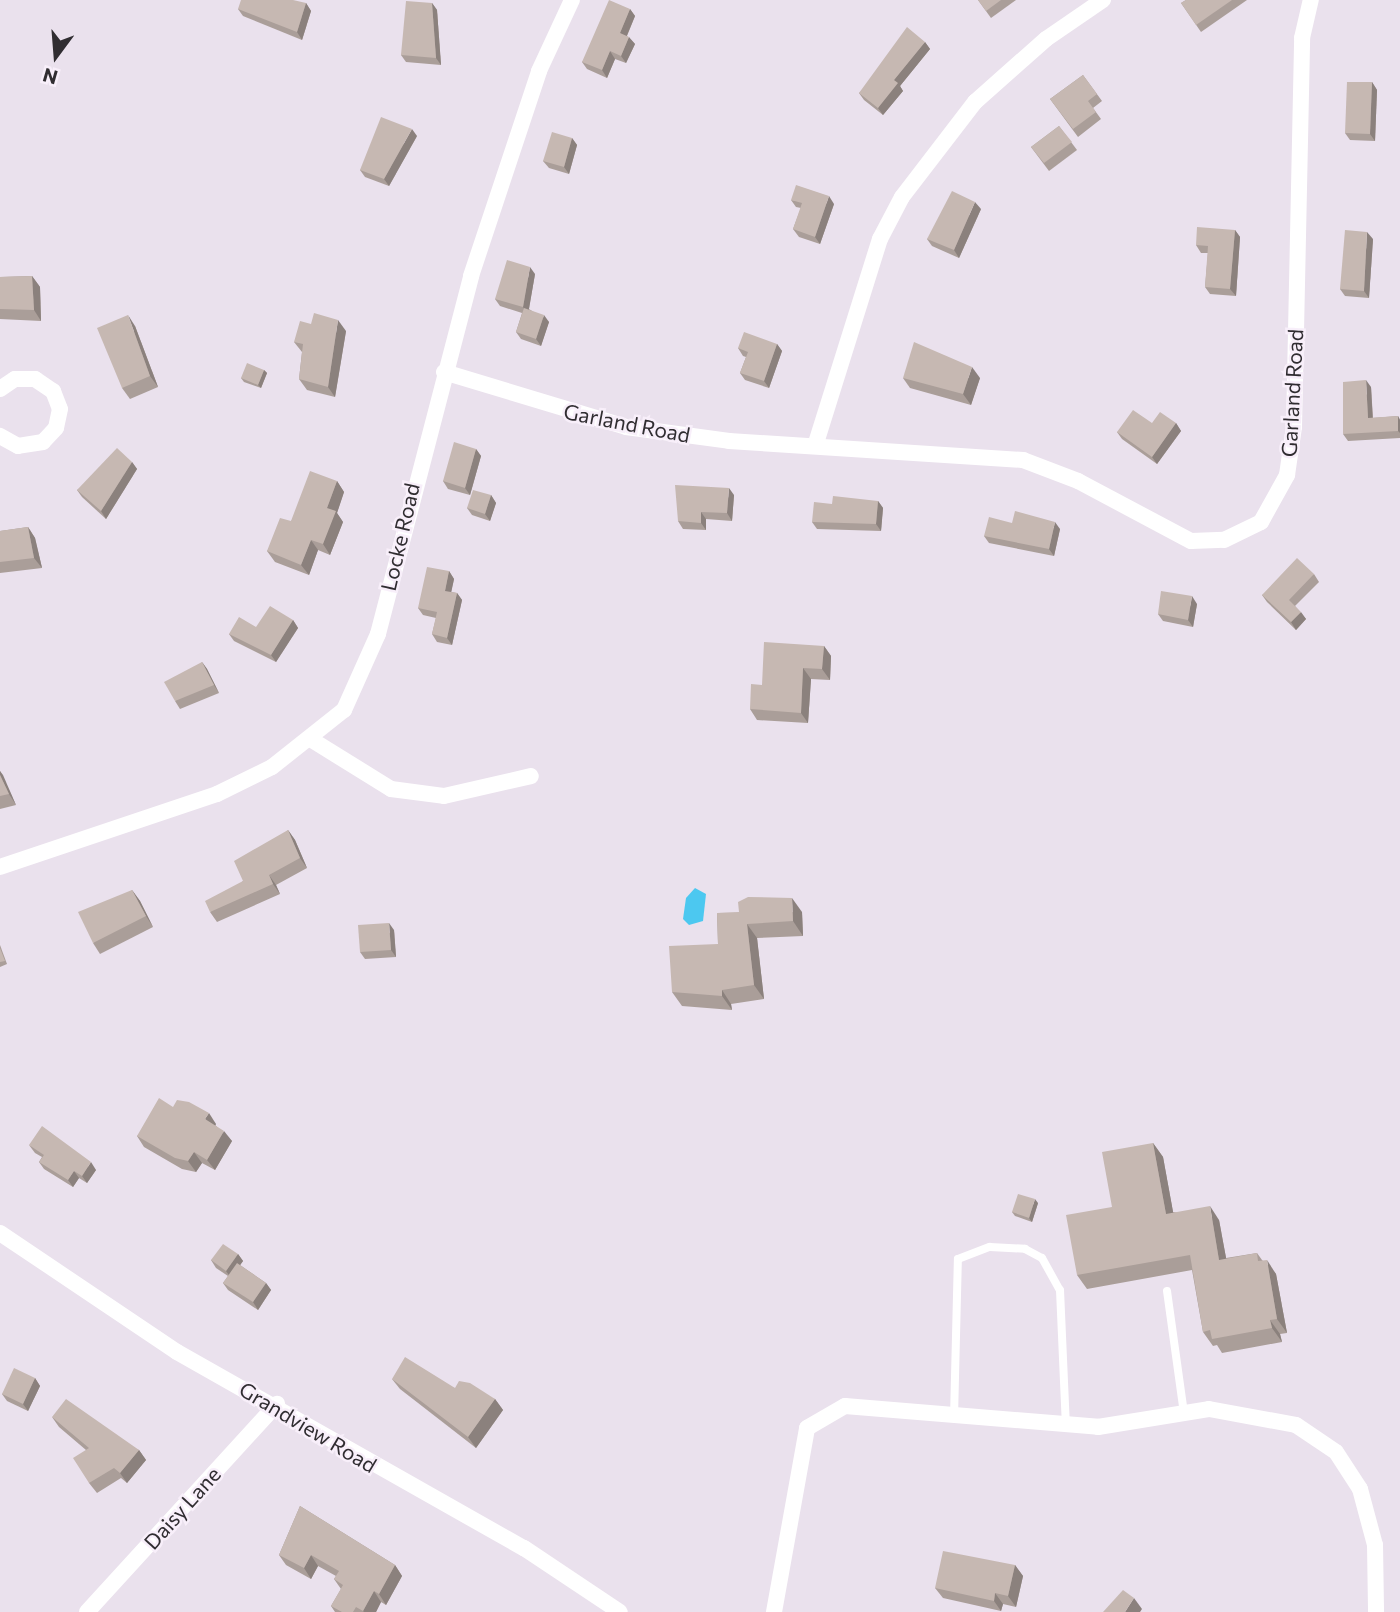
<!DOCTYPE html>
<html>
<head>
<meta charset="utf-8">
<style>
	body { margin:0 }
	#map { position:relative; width:1400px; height:1612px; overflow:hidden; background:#eae1ed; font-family:Commissioner,sans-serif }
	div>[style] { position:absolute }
	.water>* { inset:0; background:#4cc8f0 }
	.service>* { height:8px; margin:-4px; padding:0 4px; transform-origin:4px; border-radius:4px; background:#fff }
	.minor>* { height:16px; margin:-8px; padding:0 8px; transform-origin:8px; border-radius:8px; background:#fff }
	.wall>* { inset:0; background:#aa9e99 }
	.shaded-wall>* { inset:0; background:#8b817d }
	.building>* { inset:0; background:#c6b8b2 }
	span { translate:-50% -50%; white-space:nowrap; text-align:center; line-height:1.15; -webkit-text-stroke:5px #f8effa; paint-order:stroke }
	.street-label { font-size:21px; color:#302d31 }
	.north { position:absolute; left:21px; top:21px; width:70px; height:70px; -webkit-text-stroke:5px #f8effa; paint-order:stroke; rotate:196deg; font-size:19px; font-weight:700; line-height:28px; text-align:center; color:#302d31 }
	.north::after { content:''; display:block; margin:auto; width:24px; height:32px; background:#302d31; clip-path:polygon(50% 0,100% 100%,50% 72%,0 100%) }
</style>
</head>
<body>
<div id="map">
	<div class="water">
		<div style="clip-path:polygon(695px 888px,706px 894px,703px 921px,689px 925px,683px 919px,686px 898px)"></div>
	</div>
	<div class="service">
		<div style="left:1167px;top:1291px;width:123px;rotate:82.1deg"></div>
		<div style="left:954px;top:1418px;width:159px;rotate:-88.6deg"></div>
		<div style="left:958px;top:1259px;width:34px;rotate:-21deg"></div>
		<div style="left:990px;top:1247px;width:35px;rotate:3deg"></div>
		<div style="left:1025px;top:1249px;width:19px;rotate:28deg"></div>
		<div style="left:1042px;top:1258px;width:37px;rotate:61deg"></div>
		<div style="left:1060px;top:1290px;width:135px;rotate:87.5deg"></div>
	</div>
	<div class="minor">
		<div style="left:444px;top:372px;width:190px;rotate:16.8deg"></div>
		<div style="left:626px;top:427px;width:104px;rotate:7.7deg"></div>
		<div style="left:729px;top:441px;width:295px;rotate:3.7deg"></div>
		<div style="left:1023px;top:460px;width:59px;rotate:20.9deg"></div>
		<div style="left:1078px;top:481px;width:128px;rotate:28deg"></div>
		<div style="left:1191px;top:541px;width:33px;rotate:-2deg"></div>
		<div style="left:1224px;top:540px;width:41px;rotate:-25.9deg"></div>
		<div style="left:1261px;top:522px;width:54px;rotate:-61deg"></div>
		<div style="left:1287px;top:475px;width:49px;rotate:-81.7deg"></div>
		<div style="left:1294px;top:427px;width:389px;rotate:-88.8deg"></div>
		<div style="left:1302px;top:38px;width:39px;rotate:-77deg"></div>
		<div style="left:0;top:389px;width:18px;rotate:-34deg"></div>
		<div style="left:15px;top:379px;width:20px"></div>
		<div style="left:35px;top:379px;width:22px;rotate:34deg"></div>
		<div style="left:53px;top:391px;width:19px;rotate:69deg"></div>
		<div style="left:60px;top:409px;width:19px;rotate:102deg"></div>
		<div style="left:56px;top:428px;width:19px;rotate:133deg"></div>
		<div style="left:43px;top:442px;width:25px;rotate:171deg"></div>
		<div style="left:18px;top:446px;width:21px;rotate:-151deg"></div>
		<div style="left:816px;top:443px;width:214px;rotate:-72.6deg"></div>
		<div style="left:880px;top:239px;width:47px;rotate:-62.4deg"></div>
		<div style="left:902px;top:197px;width:120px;rotate:-52.5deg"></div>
		<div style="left:975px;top:102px;width:95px;rotate:-41.6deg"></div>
		<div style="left:1046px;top:39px;width:69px;rotate:-34.4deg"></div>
		<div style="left:312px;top:740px;width:93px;rotate:31.8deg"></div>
		<div style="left:391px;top:789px;width:53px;rotate:7.5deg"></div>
		<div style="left:444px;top:796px;width:89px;rotate:-12.9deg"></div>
		<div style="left:0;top:867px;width:229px;rotate:-18.6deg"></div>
		<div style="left:217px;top:794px;width:61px;rotate:-26.1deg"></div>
		<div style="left:272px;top:767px;width:92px;rotate:-38.4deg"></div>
		<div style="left:344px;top:710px;width:83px;rotate:-65.9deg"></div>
		<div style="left:378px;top:634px;width:370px;rotate:-75.4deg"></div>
		<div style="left:471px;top:276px;width:216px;rotate:-71.6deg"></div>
		<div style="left:539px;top:71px;width:78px;rotate:-65.1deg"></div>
		<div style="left:0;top:1233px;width:213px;rotate:33.9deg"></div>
		<div style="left:177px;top:1352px;width:399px;rotate:29.5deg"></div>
		<div style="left:524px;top:1548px;width:115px;rotate:33.7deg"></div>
		<div style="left:87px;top:1612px;width:282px;rotate:-47.6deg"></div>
		<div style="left:774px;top:1612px;width:187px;rotate:-79.8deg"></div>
		<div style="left:807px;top:1428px;width:44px;rotate:-30.1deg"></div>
		<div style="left:845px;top:1406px;width:254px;rotate:4.7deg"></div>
		<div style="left:1098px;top:1427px;width:112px;rotate:-9.2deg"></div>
		<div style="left:1209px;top:1409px;width:88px;rotate:10.4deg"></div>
		<div style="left:1296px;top:1425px;width:48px;rotate:34deg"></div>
		<div style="left:1336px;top:1452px;width:44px;rotate:57deg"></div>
		<div style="left:1360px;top:1489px;width:58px;rotate:75deg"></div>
		<div style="left:1375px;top:1545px;width:67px;rotate:89.1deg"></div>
	</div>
	<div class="wall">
		<div style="clip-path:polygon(978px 0,1016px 0,991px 18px)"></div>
		<div style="clip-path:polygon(1186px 0,1247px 0,1201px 32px,1181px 3px)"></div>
		<div style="clip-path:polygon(306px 3px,311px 11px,302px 40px,243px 16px,238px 9px)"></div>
		<div style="clip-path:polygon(432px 3px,437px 10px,441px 65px,406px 62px,401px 55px)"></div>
		<div style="clip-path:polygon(630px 9px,635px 16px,627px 36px,635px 44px,626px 63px,615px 59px,607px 78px,587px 69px,582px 62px)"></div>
		<div style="clip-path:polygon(925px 42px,930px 49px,900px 86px,903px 91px,883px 115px,864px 100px,859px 93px)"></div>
		<div style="clip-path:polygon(1083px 75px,1102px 101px,1093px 108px,1101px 119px,1078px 137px,1050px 99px)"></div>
		<div style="clip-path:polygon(1372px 82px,1377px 90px,1375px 141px,1350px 140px,1345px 133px)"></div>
		<div style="clip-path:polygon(1059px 126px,1077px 150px,1049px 171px,1031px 147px)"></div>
		<div style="clip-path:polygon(417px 136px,389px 186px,365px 177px,360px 170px)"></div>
		<div style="clip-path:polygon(572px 138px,577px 145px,569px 174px,549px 168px,543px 161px)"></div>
		<div style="clip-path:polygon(791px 200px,834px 204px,820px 244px,799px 237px,793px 229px,801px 208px,796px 207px)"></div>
		<div style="clip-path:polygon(981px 209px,959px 258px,932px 246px,927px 239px)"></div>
		<div style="clip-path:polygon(1235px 230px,1240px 237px,1236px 296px,1210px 294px,1205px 287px,1208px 253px,1201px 253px,1196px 245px)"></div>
		<div style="clip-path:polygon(1373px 239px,1369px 298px,1345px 296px,1340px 289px)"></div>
		<div style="clip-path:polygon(535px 274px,529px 309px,549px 322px,541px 346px,521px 339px,516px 332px,522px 313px,500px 306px,495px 299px)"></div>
		<div style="clip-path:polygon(32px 276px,40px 287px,41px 321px,0 319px,0 277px)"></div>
		<div style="clip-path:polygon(135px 326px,158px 387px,130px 399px,122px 388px)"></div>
		<div style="clip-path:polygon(346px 331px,335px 397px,307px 390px,299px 379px,302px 352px,294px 342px)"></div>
		<div style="clip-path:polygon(777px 344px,782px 351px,769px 388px,745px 380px,740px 373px,746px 357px,743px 356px,738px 348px)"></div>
		<div style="clip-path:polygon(264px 370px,267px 373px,261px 388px,244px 382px,241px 378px)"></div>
		<div style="clip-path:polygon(903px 378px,980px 378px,971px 405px,910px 388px)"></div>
		<div style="clip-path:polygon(1371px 387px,1373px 418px,1398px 416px,1400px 420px,1400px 438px,1348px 441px,1343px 434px)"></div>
		<div style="clip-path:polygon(1152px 423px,1176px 423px,1181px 431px,1157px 464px,1122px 439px,1117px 432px)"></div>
		<div style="clip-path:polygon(476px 449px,481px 456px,470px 495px,448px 489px,443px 481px)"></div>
		<div style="clip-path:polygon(132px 462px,137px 469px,106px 519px,82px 497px,77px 490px)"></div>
		<div style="clip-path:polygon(337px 481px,344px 492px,337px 513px,343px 522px,330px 555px,318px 550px,309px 575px,275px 562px,267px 551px,291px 521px)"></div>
		<div style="clip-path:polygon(491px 495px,496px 503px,490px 521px,472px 515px,467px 508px)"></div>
		<div style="clip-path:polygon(734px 495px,732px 521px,706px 519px,706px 530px,683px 529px,678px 521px)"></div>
		<div style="clip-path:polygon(878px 501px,883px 508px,881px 531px,817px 529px,812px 522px,832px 504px)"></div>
		<div style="clip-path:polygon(1012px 523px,1060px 529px,1054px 556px,989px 543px,984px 536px)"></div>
		<div style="clip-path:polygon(28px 527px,35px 538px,42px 568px,0 573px,0 531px)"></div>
		<div style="clip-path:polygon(449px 571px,454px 579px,451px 592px,457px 593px,462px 600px,452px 645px,437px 642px,432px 634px,436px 618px,423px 615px,418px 608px)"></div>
		<div style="clip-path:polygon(1314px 574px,1319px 582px,1295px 606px,1306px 619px,1296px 630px,1267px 602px,1262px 595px)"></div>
		<div style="clip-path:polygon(1197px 604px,1193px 627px,1163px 621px,1158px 614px)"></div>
		<div style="clip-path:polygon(293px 620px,298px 628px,276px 662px,234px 641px,229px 634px)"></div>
		<div style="clip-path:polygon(824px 646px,831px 656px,830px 680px,811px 679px,808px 723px,757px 720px,750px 709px)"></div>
		<div style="clip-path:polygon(202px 662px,207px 669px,219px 693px,180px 709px,175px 701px)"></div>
		<div style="clip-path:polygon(0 771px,16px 805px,0 809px)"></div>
		<div style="clip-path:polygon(288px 830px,295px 840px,307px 868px,276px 885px,280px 894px,217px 922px,210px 912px,243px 881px)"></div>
		<div style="clip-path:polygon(132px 890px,140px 901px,153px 927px,100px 954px,93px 943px)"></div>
		<div style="clip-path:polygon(802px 912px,803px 936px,757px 938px,764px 999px,731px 1004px,732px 1010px,682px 1006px,672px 992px,718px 944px,717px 913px)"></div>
		<div style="clip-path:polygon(394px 930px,396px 957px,365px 959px,360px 952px)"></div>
		<div style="clip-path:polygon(0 945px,7px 964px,0 967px)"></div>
		<div style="clip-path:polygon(173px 1107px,216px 1124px,215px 1125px,232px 1141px,215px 1170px,202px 1163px,196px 1172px,182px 1169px,144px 1147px,137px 1136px)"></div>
		<div style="clip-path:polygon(1153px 1143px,1163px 1157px,1173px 1212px,1219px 1220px,1226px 1258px,1257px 1253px,1262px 1260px,1276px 1274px,1287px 1333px,1280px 1334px,1282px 1342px,1222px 1353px,1217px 1345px,1213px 1346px,1203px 1332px,1192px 1270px,1087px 1289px,1077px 1275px,1112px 1207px)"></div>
		<div style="clip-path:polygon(29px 1145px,96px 1170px,87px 1183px,79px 1178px,73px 1187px,44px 1169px,39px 1162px,42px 1157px,35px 1153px)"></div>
		<div style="clip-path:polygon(1038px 1203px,1032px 1222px,1015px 1216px,1012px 1212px)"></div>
		<div style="clip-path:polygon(238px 1254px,243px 1261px,240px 1265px,266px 1283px,271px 1290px,258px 1310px,228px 1290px,223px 1283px,228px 1276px,216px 1268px,211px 1260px)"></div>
		<div style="clip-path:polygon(35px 1378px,40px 1386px,28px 1411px,7px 1401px,2px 1394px)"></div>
		<div style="clip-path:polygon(392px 1379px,455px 1388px,495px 1399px,503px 1410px,476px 1448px,400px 1389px)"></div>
		<div style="clip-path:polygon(52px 1417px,139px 1450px,146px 1460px,127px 1483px,121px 1478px,97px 1493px,89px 1483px,86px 1450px,59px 1427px)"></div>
		<div style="clip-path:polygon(300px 1506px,395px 1565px,402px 1576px,386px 1605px,381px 1602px,376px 1612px,335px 1612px,331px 1606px,341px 1589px,334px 1579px,336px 1576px,318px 1566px,311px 1579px,286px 1565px,279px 1555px)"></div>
		<div style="clip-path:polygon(1015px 1565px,1023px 1576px,1016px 1607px,1003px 1604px,1001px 1611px,943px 1598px,935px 1588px)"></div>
	</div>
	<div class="shaded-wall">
		<div style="clip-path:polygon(306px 3px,311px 11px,302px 40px,297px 32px)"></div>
		<div style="clip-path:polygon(432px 3px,437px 10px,441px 65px,436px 58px)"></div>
		<div style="clip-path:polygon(630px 9px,635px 16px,625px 40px,620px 33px)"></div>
		<div style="clip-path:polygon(629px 37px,635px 44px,626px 63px,621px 56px)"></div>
		<div style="clip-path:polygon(925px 42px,930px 49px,900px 86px,903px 91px,883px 115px,878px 108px,894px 80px)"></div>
		<div style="clip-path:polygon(610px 51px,615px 59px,607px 78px,602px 70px)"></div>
		<div style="clip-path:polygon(1372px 82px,1377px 90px,1375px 141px,1370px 134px)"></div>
		<div style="clip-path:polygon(412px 129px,417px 136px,389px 186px,384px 179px)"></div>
		<div style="clip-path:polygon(572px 138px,577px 145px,569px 174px,564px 167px)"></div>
		<div style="clip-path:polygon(829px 196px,834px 204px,820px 244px,815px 237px)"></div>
		<div style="clip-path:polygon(975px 202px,981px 209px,959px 258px,954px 250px)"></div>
		<div style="clip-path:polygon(1235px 230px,1240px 237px,1236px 296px,1230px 289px)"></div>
		<div style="clip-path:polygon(1367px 232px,1373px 239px,1369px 298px,1364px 291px)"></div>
		<div style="clip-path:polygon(530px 267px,535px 274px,528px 314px,523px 307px)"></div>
		<div style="clip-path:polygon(32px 276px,40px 287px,41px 321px,34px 310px)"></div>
		<div style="clip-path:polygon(128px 315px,135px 326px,158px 387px,150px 376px)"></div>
		<div style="clip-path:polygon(544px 315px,549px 322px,541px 346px,536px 339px)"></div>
		<div style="clip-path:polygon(338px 320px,346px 331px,335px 397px,328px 387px)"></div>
		<div style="clip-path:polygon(777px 344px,782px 351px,769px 388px,764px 381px)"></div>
		<div style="clip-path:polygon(972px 367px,980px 378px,971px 405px,963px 394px)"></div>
		<div style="clip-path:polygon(264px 370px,267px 373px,261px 388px,258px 385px)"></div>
		<div style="clip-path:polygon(1366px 380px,1371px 387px,1373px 425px,1368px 418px)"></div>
		<div style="clip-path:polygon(1398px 416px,1400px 420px,1400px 433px,1398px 431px)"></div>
		<div style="clip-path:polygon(1176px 423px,1181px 431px,1157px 464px,1152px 457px)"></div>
		<div style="clip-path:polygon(476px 449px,481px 456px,470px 495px,465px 488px)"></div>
		<div style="clip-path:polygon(132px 462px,137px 469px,106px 519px,101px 511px)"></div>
		<div style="clip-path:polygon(337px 481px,344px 492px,337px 513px,343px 522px,330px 555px,323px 544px,327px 508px)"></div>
		<div style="clip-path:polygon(729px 488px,734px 495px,732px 521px,727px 513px)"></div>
		<div style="clip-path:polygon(491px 495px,496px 503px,490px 521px,485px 514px)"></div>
		<div style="clip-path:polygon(878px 501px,883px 508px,881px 531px,876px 524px)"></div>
		<div style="clip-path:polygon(701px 512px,706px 519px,706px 530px,701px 523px)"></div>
		<div style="clip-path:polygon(1055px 522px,1060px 529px,1054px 556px,1049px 549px)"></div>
		<div style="clip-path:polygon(28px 527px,35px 538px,42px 568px,34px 558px)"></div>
		<div style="clip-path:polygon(311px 540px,318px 550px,309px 575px,301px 565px)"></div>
		<div style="clip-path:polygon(449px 571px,454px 579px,450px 598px,445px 591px)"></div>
		<div style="clip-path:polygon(457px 593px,462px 600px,452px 645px,447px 638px)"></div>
		<div style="clip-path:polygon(1192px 596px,1197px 604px,1193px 627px,1188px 620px)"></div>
		<div style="clip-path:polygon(1301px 612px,1306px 619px,1296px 630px,1291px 622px)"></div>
		<div style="clip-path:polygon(293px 620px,298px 628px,276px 662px,271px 655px)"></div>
		<div style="clip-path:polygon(824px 646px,831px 656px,830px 680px,822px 669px)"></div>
		<div style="clip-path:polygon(202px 662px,207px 669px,219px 693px,214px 685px)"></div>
		<div style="clip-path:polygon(803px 668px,811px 679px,808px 723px,801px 713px)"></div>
		<div style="clip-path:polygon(0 771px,3px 775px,16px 805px,9px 794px,0 775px)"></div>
		<div style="clip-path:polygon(288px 830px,295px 840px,307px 868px,300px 858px)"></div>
		<div style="clip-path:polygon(269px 875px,276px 885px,280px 894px,273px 884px)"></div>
		<div style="clip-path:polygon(132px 890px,140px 901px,153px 927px,146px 916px)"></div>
		<div style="clip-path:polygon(792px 898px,802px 912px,803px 936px,793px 921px)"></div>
		<div style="clip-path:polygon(389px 923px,394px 930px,396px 957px,391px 950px)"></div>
		<div style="clip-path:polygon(747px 924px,757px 938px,764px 999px,754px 985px)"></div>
		<div style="clip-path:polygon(722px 990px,731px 1004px,732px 1010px,722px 996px)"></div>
		<div style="clip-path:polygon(209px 1113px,216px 1124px,213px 1130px,205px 1119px)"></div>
		<div style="clip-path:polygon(224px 1131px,232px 1141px,215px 1170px,207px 1160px)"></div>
		<div style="clip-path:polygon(1153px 1143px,1163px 1157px,1176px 1228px,1166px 1214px)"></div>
		<div style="clip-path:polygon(194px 1152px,202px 1163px,196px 1172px,188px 1161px)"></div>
		<div style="clip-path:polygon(91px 1162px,96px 1170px,87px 1183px,82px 1176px)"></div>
		<div style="clip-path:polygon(74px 1171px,79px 1178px,73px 1187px,68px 1180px)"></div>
		<div style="clip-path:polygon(1035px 1199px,1038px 1203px,1032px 1222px,1029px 1218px)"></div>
		<div style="clip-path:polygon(1210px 1206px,1219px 1220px,1229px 1274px,1219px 1260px)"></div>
		<div style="clip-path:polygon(238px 1254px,243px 1261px,231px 1278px,226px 1271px)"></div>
		<div style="clip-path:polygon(1267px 1260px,1276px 1274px,1287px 1333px,1277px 1319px)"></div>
		<div style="clip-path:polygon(266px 1283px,271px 1290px,258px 1310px,253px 1302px)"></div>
		<div style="clip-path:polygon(1270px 1320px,1280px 1334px,1282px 1342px,1272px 1328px)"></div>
		<div style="clip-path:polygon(35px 1378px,40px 1386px,28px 1411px,23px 1404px)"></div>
		<div style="clip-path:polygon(495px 1399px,503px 1410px,476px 1448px,468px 1437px)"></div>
		<div style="clip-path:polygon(139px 1450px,146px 1460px,127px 1483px,120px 1473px)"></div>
		<div style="clip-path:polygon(311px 1555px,318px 1566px,311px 1579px,304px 1568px)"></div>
		<div style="clip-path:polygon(395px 1565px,402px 1576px,386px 1605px,379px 1594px)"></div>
		<div style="clip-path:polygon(1015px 1565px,1023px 1576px,1016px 1607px,1008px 1596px)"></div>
		<div style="clip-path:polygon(374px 1591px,381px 1602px,376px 1612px,364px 1612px,363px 1611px)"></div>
		<div style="clip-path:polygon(995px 1593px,1003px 1604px,1001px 1611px,994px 1601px)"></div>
		<div style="clip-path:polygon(1134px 1598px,1142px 1609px,1140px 1612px,1125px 1612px)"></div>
	</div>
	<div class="building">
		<div style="clip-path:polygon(241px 0,293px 0,306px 3px,297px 32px,238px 9px)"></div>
		<div style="clip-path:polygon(609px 0,630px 9px,620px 33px,629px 37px,621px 56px,610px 51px,602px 70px,582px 62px)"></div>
		<div style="clip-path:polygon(978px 0,1001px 0,986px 11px)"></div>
		<div style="clip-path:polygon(1186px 0,1232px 0,1196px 25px,1181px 3px)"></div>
		<div style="clip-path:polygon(406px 1px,432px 3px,436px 58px,401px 55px)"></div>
		<div style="clip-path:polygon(907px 27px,925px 42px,894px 80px,898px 83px,878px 108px,859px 93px)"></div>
		<div style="clip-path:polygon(1083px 75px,1097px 94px,1088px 101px,1096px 112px,1073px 129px,1050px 99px)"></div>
		<div style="clip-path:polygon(1347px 82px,1372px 82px,1370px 134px,1345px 133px)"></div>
		<div style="clip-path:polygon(381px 117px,412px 129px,384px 179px,360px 170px)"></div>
		<div style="clip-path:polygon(1059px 126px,1072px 142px,1044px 163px,1031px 147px)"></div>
		<div style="clip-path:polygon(552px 132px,572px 138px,564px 167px,543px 161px)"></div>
		<div style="clip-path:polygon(796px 185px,829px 196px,815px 237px,793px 229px,802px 203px,791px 200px)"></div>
		<div style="clip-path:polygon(952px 191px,975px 202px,954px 250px,927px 239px)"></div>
		<div style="clip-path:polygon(1197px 227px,1235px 230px,1230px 289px,1205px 287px,1208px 246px,1196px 245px)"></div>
		<div style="clip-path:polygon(1345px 230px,1367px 232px,1364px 291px,1340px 289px)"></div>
		<div style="clip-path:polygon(507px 260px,530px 267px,523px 307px,495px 299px)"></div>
		<div style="clip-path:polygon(32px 276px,34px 310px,0 309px,0 277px)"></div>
		<div style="clip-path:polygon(524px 308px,544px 315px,536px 339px,516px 332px)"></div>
		<div style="clip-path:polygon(314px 313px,338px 320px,328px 387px,299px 379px,303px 344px,294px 342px,300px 321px,311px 324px)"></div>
		<div style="clip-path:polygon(128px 315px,150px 376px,122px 388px,97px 328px)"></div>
		<div style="clip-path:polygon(744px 332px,777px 344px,764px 381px,740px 373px,748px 352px,738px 348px)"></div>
		<div style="clip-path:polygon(914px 342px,972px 367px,963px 394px,903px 378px)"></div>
		<div style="clip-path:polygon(247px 363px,264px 370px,258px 385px,241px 378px)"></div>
		<div style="clip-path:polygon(1366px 380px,1368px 418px,1398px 416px,1398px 431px,1343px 434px,1343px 382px)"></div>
		<div style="clip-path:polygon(1133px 410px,1152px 423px,1160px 412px,1176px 423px,1152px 457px,1117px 432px)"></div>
		<div style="clip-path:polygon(454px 442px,476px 449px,465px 488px,443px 481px)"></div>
		<div style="clip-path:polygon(117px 448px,132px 462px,101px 511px,77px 490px)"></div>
		<div style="clip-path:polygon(310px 471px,337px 481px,327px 508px,336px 511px,323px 544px,311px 540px,301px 565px,267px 551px,280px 518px,291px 521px)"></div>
		<div style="clip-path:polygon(675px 485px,729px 488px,727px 513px,701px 512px,701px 523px,678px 521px)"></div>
		<div style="clip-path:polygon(473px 490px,491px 495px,485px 514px,467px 508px)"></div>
		<div style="clip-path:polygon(833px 496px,878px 501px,876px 524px,812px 522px,814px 502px,832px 504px)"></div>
		<div style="clip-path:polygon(1015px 511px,1055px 522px,1049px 549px,984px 536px,989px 517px,1012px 523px)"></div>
		<div style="clip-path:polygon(28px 527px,34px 558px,0 562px,0 531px)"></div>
		<div style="clip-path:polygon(1297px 558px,1314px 574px,1289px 600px,1301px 612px,1291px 622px,1262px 595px)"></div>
		<div style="clip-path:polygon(427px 567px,449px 571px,445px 591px,457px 593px,447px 638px,432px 634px,437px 612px,418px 608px)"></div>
		<div style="clip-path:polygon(1161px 591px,1192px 596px,1188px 620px,1158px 614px)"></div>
		<div style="clip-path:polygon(270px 606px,293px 620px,271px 655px,229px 634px,239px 617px,256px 627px)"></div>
		<div style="clip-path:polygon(764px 642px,824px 646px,822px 669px,803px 668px,801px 713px,750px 709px,751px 684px,762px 685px)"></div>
		<div style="clip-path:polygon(202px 662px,214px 685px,175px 701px,164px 682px)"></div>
		<div style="clip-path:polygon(0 775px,9px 794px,0 796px)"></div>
		<div style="clip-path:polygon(288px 830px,300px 858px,269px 875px,273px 884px,210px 912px,205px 901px,243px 881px,234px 861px)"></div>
		<div style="clip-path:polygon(132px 890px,146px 916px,93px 943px,78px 912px)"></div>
		<div style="clip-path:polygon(748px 897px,792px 898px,793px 921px,747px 924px,754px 985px,722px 990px,722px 996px,672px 992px,669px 946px,718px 944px,717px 913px,739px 912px,738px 902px)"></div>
		<div style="clip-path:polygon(389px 923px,391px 950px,360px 952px,358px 925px)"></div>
		<div style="clip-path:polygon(0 948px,5px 961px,0 962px)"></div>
		<div style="clip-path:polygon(159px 1098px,173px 1107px,177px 1100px,189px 1102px,209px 1113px,205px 1119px,224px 1131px,207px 1160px,194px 1152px,188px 1161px,175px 1158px,137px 1136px)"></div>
		<div style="clip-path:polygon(42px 1126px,91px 1162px,82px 1176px,74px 1171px,68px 1180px,39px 1162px,44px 1155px,29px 1145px)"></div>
		<div style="clip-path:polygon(1153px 1143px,1166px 1214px,1210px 1206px,1219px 1260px,1257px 1253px,1258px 1261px,1267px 1260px,1277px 1319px,1270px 1320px,1272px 1328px,1212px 1339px,1210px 1330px,1203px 1332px,1190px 1255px,1077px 1275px,1066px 1215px,1112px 1207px,1102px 1152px)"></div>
		<div style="clip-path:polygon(1018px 1194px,1035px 1199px,1029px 1218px,1012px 1212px)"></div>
		<div style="clip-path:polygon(223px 1244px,238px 1254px,226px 1271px,211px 1260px)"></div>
		<div style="clip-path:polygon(237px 1263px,266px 1283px,253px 1302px,223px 1283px)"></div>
		<div style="clip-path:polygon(405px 1357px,455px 1388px,459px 1381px,470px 1383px,495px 1399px,468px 1437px,392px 1379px)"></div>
		<div style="clip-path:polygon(14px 1368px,35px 1378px,23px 1404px,2px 1394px)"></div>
		<div style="clip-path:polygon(66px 1399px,139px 1450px,120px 1473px,114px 1468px,89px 1483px,73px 1458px,89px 1448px,52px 1417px)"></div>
		<div style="clip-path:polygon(300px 1506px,395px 1565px,379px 1594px,374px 1591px,363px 1611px,356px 1607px,353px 1612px,342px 1612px,331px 1606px,343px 1585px,334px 1579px,339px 1571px,311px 1555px,304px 1568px,279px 1555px)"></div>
		<div style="clip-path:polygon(943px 1551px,1015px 1565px,1008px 1596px,995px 1593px,994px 1601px,935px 1588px)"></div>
		<div style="clip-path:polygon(1123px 1590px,1134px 1598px,1125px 1612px,1103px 1612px)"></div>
	</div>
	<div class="street-label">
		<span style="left:1292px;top:393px;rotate:-87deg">Garland Road</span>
		<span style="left:627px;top:423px;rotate:11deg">Garland Road</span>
		<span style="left:400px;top:537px;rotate:-77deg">Locke Road</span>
		<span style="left:308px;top:1427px;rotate:31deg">Grandview Road</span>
		<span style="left:182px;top:1508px;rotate:-48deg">Daisy Lane</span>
	</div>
	<div class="north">N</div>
</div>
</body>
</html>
